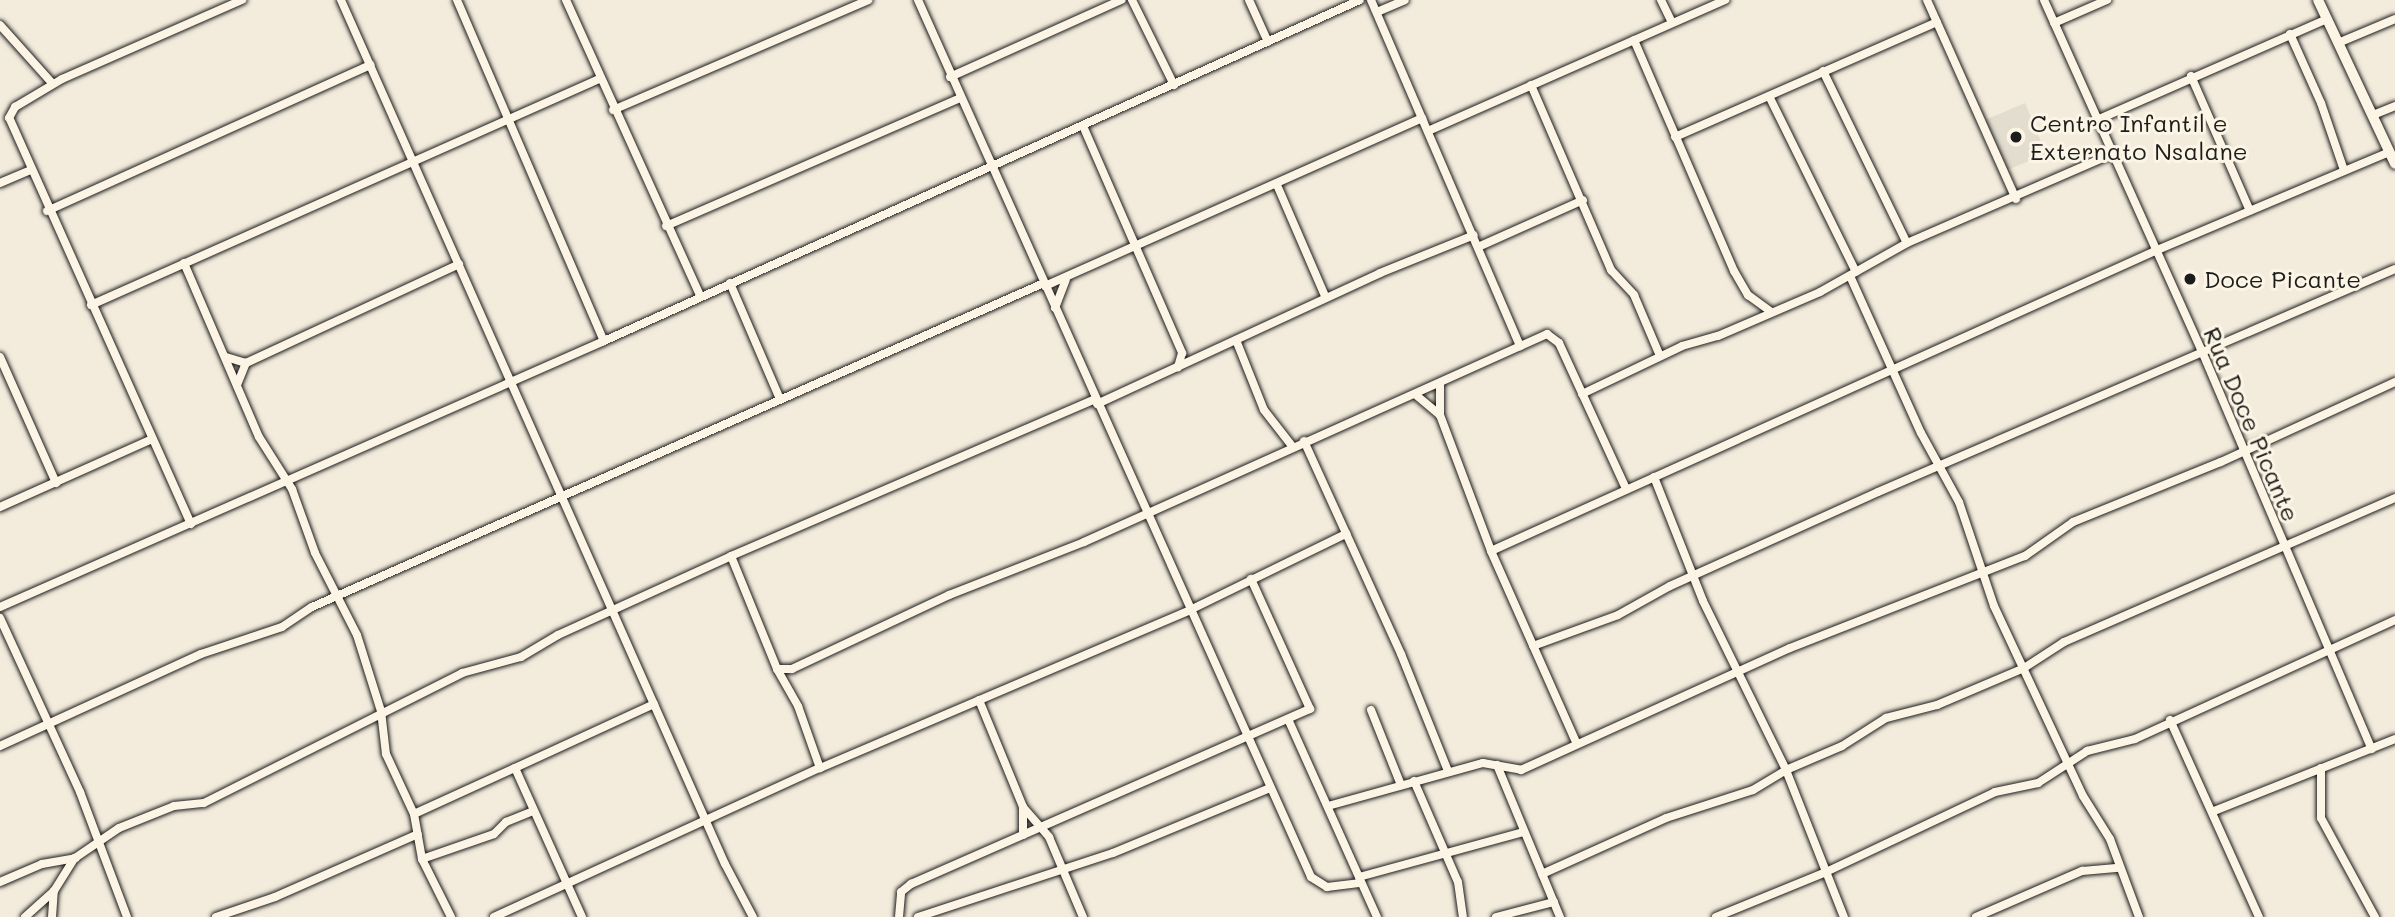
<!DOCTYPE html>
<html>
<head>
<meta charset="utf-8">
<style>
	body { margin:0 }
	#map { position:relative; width:2395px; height:917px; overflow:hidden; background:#f3ecdd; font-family:Mali,sans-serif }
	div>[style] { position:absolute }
	.built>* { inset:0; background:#e3ddcf }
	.roads { filter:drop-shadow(0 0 2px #1c1c1c) drop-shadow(0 0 2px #1c1c1c) }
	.minor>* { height:8px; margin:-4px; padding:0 4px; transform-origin:4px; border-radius:4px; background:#fcf5e5 }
	.tertiary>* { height:10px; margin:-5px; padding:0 5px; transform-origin:5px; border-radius:5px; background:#fcf5e5 }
	.dots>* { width:19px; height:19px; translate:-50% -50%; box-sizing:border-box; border:4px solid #fcf5e5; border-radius:50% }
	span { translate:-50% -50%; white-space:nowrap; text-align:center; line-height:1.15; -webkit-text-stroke:6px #fcf5e5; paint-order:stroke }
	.poi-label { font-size:24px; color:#1c1c1c }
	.left { translate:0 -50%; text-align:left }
	.street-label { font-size:24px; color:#1c1c1c }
</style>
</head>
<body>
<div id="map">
	<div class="built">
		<div style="clip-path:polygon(2025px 103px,2046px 154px,2007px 170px,1985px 120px)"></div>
	</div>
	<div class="roads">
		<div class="minor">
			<div style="left:341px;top:0;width:945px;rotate:66.04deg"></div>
			<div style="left:725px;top:864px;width:60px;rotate:62.2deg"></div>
			<div style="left:457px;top:0;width:371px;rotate:66.7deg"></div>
			<div style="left:566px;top:0;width:325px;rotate:65.6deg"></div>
			<div style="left:918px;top:0;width:961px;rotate:65.86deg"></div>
			<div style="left:1311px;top:877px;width:19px;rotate:32deg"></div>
			<div style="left:1327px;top:887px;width:34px;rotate:-7deg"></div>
			<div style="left:1132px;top:0;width:95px;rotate:63.7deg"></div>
			<div style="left:1249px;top:0;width:46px;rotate:65.7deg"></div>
			<div style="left:1371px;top:0;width:377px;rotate:66.7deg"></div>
			<div style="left:1661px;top:0;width:25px;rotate:64deg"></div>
			<div style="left:1927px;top:0;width:218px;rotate:65.9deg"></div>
			<div style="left:2044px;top:0;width:383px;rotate:65.8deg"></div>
			<div style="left:2201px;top:349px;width:435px;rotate:66.9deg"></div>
			<div style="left:1377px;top:12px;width:30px;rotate:-23deg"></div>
			<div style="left:2054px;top:23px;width:58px;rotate:-23.5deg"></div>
			<div style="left:0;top:25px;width:79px;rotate:48.1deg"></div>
			<div style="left:2290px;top:34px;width:76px;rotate:65.8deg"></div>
			<div style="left:2321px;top:103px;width:71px;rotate:71.1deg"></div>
			<div style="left:1634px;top:40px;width:252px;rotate:66.6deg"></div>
			<div style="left:1734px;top:271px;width:28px;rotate:60deg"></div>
			<div style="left:1748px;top:295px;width:27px;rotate:36deg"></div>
			<div style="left:2338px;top:43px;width:62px;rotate:-22.8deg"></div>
			<div style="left:1823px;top:71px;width:191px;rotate:64deg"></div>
			<div style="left:2191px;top:76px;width:147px;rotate:66.4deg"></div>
			<div style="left:950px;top:77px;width:188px;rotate:-24.2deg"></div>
			<div style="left:1531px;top:85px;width:202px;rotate:66.6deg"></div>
			<div style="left:1611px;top:270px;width:34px;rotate:47deg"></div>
			<div style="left:1634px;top:295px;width:66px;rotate:66.9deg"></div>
			<div style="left:1769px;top:96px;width:196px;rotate:63.7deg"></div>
			<div style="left:613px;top:110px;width:278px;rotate:-23.3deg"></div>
			<div style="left:2373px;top:115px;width:24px;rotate:-22deg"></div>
			<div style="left:2097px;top:120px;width:251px;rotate:-23.7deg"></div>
			<div style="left:1083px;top:126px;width:248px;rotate:66.4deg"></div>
			<div style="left:1182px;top:353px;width:15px;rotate:106deg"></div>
			<div style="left:1428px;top:131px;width:325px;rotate:-23.8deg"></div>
			<div style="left:1675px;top:137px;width:286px;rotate:-23.7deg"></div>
			<div style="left:0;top:183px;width:33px;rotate:-23deg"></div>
			<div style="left:1277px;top:185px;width:123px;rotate:66.6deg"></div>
			<div style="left:47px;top:211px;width:355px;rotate:-24.3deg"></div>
			<div style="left:666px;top:226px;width:321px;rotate:-23.5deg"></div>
			<div style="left:1478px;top:247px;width:115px;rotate:-24.1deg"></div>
			<div style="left:184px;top:263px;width:189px;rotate:66.7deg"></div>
			<div style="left:259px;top:437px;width:62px;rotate:57.6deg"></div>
			<div style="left:292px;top:489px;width:68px;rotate:70.2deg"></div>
			<div style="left:315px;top:553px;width:92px;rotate:62.9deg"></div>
			<div style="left:357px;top:635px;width:80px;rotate:72.5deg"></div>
			<div style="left:381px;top:711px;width:43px;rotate:83.4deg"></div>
			<div style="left:386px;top:754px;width:66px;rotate:65deg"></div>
			<div style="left:414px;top:814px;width:46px;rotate:79.9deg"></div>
			<div style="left:422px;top:859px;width:65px;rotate:63.4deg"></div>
			<div style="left:1850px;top:276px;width:172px;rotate:65.7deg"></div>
			<div style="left:1921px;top:433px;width:79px;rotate:61.2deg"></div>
			<div style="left:1959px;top:502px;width:110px;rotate:71.4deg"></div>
			<div style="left:1994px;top:606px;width:210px;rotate:64.9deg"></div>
			<div style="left:2083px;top:796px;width:51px;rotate:57.9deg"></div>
			<div style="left:2110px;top:839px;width:83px;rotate:69.6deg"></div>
			<div style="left:730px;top:283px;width:124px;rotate:66.7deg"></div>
			<div style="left:1045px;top:286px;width:413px;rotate:-24deg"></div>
			<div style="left:91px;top:305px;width:556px;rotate:-23.98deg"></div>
			<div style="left:1055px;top:308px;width:30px;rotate:-69deg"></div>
			<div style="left:1236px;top:340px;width:75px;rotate:68.2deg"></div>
			<div style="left:1264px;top:410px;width:46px;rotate:52.1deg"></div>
			<div style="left:0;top:357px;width:138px;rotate:66deg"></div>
			<div style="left:226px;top:357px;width:21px;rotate:17deg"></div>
			<div style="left:246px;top:363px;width:235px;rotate:-24.9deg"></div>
			<div style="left:1440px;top:384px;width:31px;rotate:90deg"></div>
			<div style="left:237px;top:385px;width:24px;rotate:-68deg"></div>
			<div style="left:1582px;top:394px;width:111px;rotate:-25.6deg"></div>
			<div style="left:1682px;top:346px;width:37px;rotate:-16deg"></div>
			<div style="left:1718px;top:336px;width:111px;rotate:-23.3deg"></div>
			<div style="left:1820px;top:292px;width:100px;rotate:-29.4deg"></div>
			<div style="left:1907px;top:243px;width:223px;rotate:-23.5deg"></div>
			<div style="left:1416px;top:395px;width:31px;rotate:40deg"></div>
			<div style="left:1440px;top:415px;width:145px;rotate:69.4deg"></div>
			<div style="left:1491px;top:551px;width:211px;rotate:66deg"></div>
			<div style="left:1097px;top:404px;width:312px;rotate:-24.8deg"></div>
			<div style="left:1380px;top:273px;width:101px;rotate:-22deg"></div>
			<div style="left:1304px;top:441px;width:234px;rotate:65.5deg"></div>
			<div style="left:1401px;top:654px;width:126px;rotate:68.1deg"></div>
			<div style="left:1654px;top:477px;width:133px;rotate:68.4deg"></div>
			<div style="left:1703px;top:601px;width:188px;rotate:63.8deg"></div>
			<div style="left:1786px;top:770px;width:61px;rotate:-23.2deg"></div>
			<div style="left:1842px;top:746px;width:52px;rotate:-32.5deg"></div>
			<div style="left:1886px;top:718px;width:53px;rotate:-14.3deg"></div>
			<div style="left:1937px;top:705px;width:95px;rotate:-23deg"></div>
			<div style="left:2024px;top:668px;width:48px;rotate:-33deg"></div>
			<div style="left:2064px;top:642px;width:361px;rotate:-23.5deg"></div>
			<div style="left:0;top:507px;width:167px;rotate:-24.1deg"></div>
			<div style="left:191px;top:524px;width:445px;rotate:-114.1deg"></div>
			<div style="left:9px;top:118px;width:13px;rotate:-61deg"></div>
			<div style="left:15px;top:107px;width:55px;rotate:-30.8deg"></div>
			<div style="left:62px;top:79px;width:197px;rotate:-23.7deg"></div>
			<div style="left:1491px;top:551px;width:729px;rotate:-24.31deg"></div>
			<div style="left:2155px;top:251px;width:254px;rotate:-22.9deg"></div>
			<div style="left:731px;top:556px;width:122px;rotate:67.8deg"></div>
			<div style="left:777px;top:669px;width:43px;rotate:60.4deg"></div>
			<div style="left:798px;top:706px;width:66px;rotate:70.5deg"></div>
			<div style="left:0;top:607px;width:660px;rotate:-23.77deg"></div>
			<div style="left:604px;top:341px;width:829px;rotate:-24.28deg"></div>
			<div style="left:0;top:618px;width:192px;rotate:65.3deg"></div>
			<div style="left:80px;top:792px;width:134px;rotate:69.4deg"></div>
			<div style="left:1533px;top:646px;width:90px;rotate:-20deg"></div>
			<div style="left:1618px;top:615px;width:60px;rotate:-29.1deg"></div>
			<div style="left:1670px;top:586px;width:228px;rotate:-24.3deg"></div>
			<div style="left:1878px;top:492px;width:563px;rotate:-23.33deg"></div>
			<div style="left:777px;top:669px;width:15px"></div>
			<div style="left:792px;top:669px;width:174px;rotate:-25.2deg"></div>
			<div style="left:949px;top:595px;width:145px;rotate:-21.4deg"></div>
			<div style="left:1084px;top:542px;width:508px;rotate:-24.19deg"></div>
			<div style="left:1547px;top:334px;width:15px;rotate:37deg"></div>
			<div style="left:1559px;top:343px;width:161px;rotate:65.3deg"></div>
			<div style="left:979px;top:700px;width:116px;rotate:67.6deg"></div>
			<div style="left:1023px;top:807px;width:40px;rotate:49deg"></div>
			<div style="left:1049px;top:837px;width:87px;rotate:67deg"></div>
			<div style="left:1371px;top:710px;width:81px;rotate:68.2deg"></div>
			<div style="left:1288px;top:719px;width:217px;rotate:65.8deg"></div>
			<div style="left:2170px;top:720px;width:216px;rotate:65.7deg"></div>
			<div style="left:0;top:746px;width:221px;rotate:-24.6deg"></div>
			<div style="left:201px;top:654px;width:85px;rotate:-18.4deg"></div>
			<div style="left:282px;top:627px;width:36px;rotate:-34deg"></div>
			<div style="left:312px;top:607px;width:800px;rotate:-23.88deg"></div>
			<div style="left:1497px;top:765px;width:165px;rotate:67.5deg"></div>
			<div style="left:2321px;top:768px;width:50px;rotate:90deg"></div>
			<div style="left:2321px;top:818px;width:113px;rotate:61.4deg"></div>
			<div style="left:1414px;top:781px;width:110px;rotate:66.5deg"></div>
			<div style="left:1458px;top:882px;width:35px;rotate:82deg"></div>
			<div style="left:1328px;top:806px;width:161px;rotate:-15.5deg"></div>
			<div style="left:1483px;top:763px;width:39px;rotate:10deg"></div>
			<div style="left:1521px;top:770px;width:295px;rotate:-24.4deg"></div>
			<div style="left:1790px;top:648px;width:252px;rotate:-21.4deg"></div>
			<div style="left:2025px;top:556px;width:59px;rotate:-35.3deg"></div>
			<div style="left:2073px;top:522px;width:160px;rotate:-22.1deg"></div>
			<div style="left:2221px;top:462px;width:192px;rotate:-24.7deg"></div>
			<div style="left:2214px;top:811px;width:195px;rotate:-21.7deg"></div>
			<div style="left:414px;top:814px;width:111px;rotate:-24.5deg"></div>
			<div style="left:1023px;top:835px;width:28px;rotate:-90deg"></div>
			<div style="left:422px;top:859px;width:76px;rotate:-19.1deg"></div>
			<div style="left:494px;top:834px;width:17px;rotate:-45deg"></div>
			<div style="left:506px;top:822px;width:29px;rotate:-22deg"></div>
			<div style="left:1542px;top:874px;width:136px;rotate:-24.3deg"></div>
			<div style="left:1666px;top:818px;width:91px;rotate:-17.8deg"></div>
			<div style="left:1753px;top:790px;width:39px;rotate:-31deg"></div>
			<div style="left:1786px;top:770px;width:158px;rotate:68.5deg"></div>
			<div style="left:1359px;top:877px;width:170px;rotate:-15.3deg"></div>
			<div style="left:0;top:882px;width:46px;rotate:-23.2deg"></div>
			<div style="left:42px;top:864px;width:34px;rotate:-10deg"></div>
			<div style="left:25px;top:917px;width:39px;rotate:-42deg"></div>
			<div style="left:54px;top:891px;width:39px;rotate:-58deg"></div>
			<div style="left:75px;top:858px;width:53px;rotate:-34.3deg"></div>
			<div style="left:119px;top:828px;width:59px;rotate:-21.8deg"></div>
			<div style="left:174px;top:806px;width:30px;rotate:-6deg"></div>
			<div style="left:204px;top:803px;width:289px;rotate:-26.7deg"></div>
			<div style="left:462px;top:673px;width:61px;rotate:-15.2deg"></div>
			<div style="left:521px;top:657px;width:43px;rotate:-30.7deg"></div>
			<div style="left:558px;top:635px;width:190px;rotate:-24.5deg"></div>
			<div style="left:731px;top:556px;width:396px;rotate:-23.3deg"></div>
			<div style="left:52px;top:917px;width:26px;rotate:-86deg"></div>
			<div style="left:216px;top:917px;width:62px;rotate:-18.7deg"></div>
			<div style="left:275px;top:897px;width:156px;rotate:-23.8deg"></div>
			<div style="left:494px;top:917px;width:358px;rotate:-24.6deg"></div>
			<div style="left:820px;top:768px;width:402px;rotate:-23.1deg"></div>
			<div style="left:1190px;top:610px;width:174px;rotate:-26deg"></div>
			<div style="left:582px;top:917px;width:163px;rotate:-114.2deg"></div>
			<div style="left:515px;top:768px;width:153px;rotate:-24.7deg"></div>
			<div style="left:899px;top:917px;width:25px;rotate:-85deg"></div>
			<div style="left:901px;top:892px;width:13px;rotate:-39deg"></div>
			<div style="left:911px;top:884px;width:436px;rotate:-23.7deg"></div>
			<div style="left:1310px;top:709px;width:143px;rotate:-114.4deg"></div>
			<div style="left:918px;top:917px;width:205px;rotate:-18.2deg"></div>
			<div style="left:1113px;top:853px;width:170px;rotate:-22.5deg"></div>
			<div style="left:1496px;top:917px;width:60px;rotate:-14.5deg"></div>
			<div style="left:1716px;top:917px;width:119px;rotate:-22.2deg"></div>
			<div style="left:1826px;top:872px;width:187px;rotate:-25.3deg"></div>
			<div style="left:1995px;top:792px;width:44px;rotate:-11.8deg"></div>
			<div style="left:2038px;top:783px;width:59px;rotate:-33.1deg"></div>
			<div style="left:2087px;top:751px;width:49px;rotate:-14deg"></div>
			<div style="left:2135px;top:739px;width:286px;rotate:-24.6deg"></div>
			<div style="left:1976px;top:917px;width:116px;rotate:-23.5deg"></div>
			<div style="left:2082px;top:871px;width:37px;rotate:-5deg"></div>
		</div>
		<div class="tertiary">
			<div style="left:2318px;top:0;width:181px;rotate:64.8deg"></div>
		</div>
	</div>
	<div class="dots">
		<div style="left:2016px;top:137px;background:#1c1c1c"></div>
		<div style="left:2190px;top:279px;background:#1c1c1c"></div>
	</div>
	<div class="poi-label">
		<span class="left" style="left:2030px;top:137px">Centro Infantil e<br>Externato Nsalane</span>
		<span class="left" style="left:2204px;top:279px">Doce Picante</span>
	</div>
	<div class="street-label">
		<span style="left:2252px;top:424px;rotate:67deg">Rua Doce Picante</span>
	</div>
</div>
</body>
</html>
